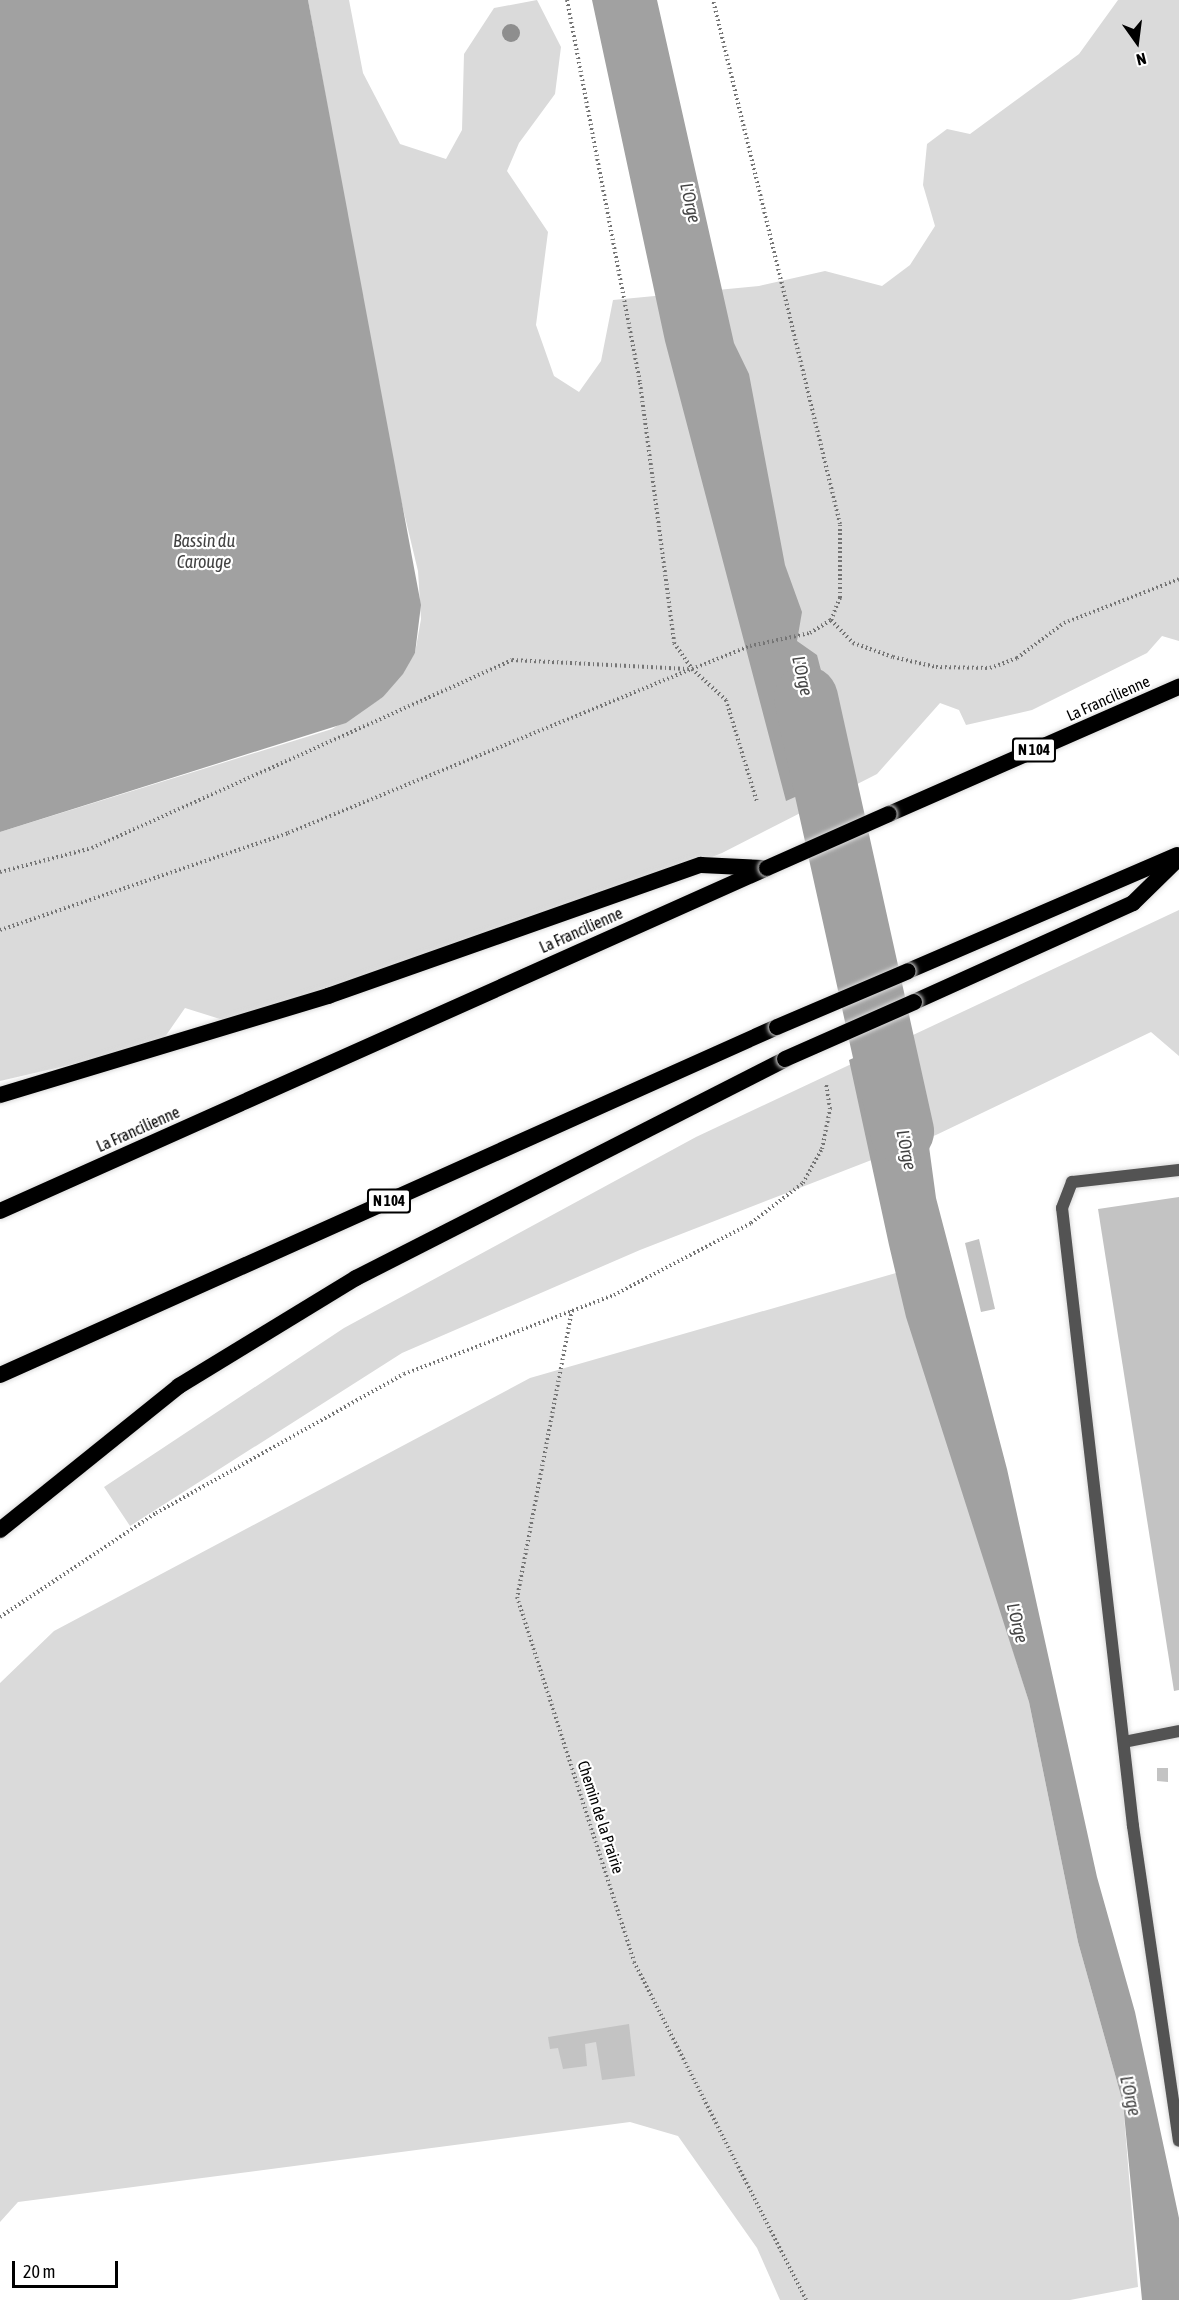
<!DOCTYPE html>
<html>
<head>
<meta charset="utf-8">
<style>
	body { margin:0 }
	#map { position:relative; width:1179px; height:2300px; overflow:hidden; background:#fff; font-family:"Asap Condensed",sans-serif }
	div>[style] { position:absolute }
	.green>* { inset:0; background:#dadada }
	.water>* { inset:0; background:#a1a1a1 }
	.river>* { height:64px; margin:-32px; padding:0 32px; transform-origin:32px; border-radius:32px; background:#a1a1a1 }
	.building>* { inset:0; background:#c3c3c3 }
	.path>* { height:4px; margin-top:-2px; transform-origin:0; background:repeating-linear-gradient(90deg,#757575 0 1.5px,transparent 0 4.5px) }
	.roads { filter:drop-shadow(0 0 2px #dbdbdb) drop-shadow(0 0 2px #dbdbdb) }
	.service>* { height:12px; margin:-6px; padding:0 6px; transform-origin:6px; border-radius:6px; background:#535353 }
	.minor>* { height:12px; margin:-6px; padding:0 6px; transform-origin:6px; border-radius:6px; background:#535353 }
	.trunk>* { height:16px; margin:-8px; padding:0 8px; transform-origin:8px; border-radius:8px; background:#000 }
	.bridges { filter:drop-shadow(0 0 2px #dbdbdb) drop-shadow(0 0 2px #dbdbdb) }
	.trunk-bridge>* { height:16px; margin:-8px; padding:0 8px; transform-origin:8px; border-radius:8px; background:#000 }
	.trees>* { width:18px; height:18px; margin:-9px; border-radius:50%; background:#8e8e8e }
	span { translate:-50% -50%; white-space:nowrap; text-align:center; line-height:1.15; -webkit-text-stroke:4.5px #fff; paint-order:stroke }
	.shield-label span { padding:2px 4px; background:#fff; border:2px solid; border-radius:4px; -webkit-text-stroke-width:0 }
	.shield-label { font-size:15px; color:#000; font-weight:700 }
	.street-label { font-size:16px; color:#000 }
	.water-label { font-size:18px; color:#424242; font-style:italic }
	.north { position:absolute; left:1107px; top:12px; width:60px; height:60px; -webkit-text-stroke:4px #fff; paint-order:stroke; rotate:166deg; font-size:16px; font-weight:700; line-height:24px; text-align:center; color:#000 }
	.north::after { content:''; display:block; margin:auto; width:21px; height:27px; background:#000; clip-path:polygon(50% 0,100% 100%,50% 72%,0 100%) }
	.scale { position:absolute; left:12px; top:2261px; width:106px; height:27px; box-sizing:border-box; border:3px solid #000; border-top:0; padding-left:8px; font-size:18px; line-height:21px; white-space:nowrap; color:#000; -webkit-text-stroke:4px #fff; paint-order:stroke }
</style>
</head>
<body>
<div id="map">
	<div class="green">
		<div style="clip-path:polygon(308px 0,349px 0,363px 73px,400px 144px,446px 159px,462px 130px,464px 54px,494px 8px,537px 0,561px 47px,555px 94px,519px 143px,507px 171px,548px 232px,536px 325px,554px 376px,579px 392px,601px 361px,613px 300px,759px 286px,825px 271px,882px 286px,910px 265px,935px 226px,923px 185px,927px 144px,947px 129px,970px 134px,1079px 54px,1118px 0,1179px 0,1179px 641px,1162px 636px,1147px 653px,1032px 710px,966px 725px,959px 710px,940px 703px,877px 774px,722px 853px,427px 968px,236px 1024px,185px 1008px,160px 1044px,0 1081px,0 832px,332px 729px,383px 697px,415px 653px,421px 619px,418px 571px,392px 463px)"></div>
		<div style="clip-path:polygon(1179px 910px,1179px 1056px,1151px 1032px,936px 1135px,640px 1250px,402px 1353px,130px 1526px,104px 1487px,344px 1328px,696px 1137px)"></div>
		<div style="clip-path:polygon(896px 1273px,1029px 1702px,1078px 1942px,1123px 2103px,1138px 2287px,1070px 2300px,780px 2300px,757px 2248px,678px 2136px,630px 2122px,18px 2202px,0 2222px,0 1683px,54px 1631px,530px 1378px)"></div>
	</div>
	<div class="water">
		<div style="clip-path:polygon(0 0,308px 0,421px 605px,415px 653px,403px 674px,383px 697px,346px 723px,0 832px)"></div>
		<div style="clip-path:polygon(592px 0,657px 0,734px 343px,749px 374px,785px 565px,802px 612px,797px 641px,817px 655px,832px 713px,836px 779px,786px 801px,665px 341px)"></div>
		<div style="clip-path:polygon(907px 1034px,922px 1095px,936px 1198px,1007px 1469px,1097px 1877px,1135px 2012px,1179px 2218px,1179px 2300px,1142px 2300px,1123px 2103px,1078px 1942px,1029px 1702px,906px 1317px,889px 1245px,849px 1060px)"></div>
	</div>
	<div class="river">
		<div style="left:806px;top:698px;width:444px;rotate:77.5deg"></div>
	</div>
	<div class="building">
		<div style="clip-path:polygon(1179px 1197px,1179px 1690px,1174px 1691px,1098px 1209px)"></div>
		<div style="clip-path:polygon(979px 1239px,995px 1309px,981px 1312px,965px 1243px)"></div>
		<div style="clip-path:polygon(1157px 1768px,1168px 1768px,1168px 1782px,1157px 1781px)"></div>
		<div style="clip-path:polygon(629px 2024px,635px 2076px,602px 2080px,596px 2042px,585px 2044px,587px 2066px,563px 2069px,558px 2048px,550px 2049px,548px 2037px)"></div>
	</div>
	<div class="path">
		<div style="left:567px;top:0;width:390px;rotate:79.2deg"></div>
		<div style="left:640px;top:383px;width:262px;rotate:82.5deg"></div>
		<div style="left:674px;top:643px;width:32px;rotate:55deg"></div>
		<div style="left:692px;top:669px;width:46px;rotate:42.4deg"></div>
		<div style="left:726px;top:700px;width:107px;rotate:73.1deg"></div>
		<div style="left:831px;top:620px;width:32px;rotate:46deg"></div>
		<div style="left:853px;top:643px;width:42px;rotate:19.3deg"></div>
		<div style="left:893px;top:657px;width:44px;rotate:13.1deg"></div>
		<div style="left:936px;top:667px;width:54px;rotate:1.1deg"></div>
		<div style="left:990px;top:668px;width:29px;rotate:-20deg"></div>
		<div style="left:1017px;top:658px;width:59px;rotate:-36.7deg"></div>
		<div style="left:1064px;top:623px;width:123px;rotate:-20.9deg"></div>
		<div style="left:0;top:872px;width:95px;rotate:-14.6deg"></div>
		<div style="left:92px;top:848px;width:460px;rotate:-24.1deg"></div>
		<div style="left:512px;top:660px;width:176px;rotate:2.9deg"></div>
		<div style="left:0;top:930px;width:304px;rotate:-18.6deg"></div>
		<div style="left:288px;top:833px;width:436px;rotate:-22.1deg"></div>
		<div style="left:692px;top:669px;width:62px;rotate:-21.6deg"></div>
		<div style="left:750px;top:646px;width:61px;rotate:-12.2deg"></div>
		<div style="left:810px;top:633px;width:25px;rotate:-32deg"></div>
		<div style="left:831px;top:620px;width:24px;rotate:-68deg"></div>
		<div style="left:840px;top:598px;width:74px;rotate:-90deg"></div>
		<div style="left:840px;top:524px;width:539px;rotate:-103.62deg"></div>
		<div style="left:572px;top:1310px;width:292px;rotate:100.8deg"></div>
		<div style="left:517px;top:1597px;width:383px;rotate:72.2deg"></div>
		<div style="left:634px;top:1962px;width:379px;rotate:63deg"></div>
		<div style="left:0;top:1617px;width:187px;rotate:-33.7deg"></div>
		<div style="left:156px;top:1513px;width:284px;rotate:-29.3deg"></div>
		<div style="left:404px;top:1374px;width:224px;rotate:-20.6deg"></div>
		<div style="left:614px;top:1295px;width:155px;rotate:-27.7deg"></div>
		<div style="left:751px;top:1223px;width:66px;rotate:-37.6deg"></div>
		<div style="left:803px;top:1183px;width:39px;rotate:-61deg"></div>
		<div style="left:822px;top:1149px;width:41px;rotate:-78.7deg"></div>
		<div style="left:830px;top:1109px;width:25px;rotate:-99deg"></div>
	</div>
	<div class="roads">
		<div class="service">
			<div style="left:1124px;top:1742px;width:56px;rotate:-11.3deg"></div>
			<div style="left:1133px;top:1826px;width:622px;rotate:-96.55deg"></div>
			<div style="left:1062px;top:1208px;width:28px;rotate:-69deg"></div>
			<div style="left:1072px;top:1182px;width:108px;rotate:-6.4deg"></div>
		</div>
		<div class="minor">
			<div style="left:1133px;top:1826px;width:318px;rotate:81.7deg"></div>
		</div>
		<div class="trunk">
			<div style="left:889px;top:814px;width:317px;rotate:-23.7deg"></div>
			<div style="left:908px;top:971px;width:293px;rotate:-23.3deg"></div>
			<div style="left:914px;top:1002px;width:240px;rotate:-24.3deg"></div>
			<div style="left:1133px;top:903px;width:64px;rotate:-44.4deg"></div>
			<div style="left:0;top:1095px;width:343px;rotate:-16.8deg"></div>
			<div style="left:328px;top:996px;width:395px;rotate:-19.4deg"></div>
			<div style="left:701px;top:865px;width:62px;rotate:2.8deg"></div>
			<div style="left:0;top:1211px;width:840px;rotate:-24.09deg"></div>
			<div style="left:0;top:1375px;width:851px;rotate:-24.13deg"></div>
			<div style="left:0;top:1530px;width:230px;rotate:-38.8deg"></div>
			<div style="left:179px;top:1386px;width:207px;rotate:-31.4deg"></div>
			<div style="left:356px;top:1278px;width:482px;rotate:-27deg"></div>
		</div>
	</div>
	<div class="bridges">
		<div class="trunk-bridge">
			<div style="left:767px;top:868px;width:133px;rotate:-23.9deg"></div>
			<div style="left:777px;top:1027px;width:142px;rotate:-23.1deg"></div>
			<div style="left:785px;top:1059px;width:141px;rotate:-23.8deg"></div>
		</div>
	</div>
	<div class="trees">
		<div style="left:511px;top:33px"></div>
	</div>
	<div class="shield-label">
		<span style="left:1034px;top:750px">N 104</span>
		<span style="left:389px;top:1201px">N 104</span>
	</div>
	<div class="street-label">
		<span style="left:1108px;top:698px;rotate:-24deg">La Francilienne</span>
		<span style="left:581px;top:930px;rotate:-24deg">La Francilienne</span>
		<span style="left:138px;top:1129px;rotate:-24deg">La Francilienne</span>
		<span style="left:601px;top:1817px;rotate:72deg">Chemin de la Prairie</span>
	</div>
	<div class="water-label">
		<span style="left:690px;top:203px;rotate:77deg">L'Orge</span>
		<span style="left:204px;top:552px">Bassin du<br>Carouge</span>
		<span style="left:802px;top:676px;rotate:77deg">L'Orge</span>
		<span style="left:906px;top:1150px;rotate:78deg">L'Orge</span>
		<span style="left:1017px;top:1623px;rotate:76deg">L'Orge</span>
		<span style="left:1130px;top:2096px;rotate:77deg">L'Orge</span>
	</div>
	<div class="north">N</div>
	<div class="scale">20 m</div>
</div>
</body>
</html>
